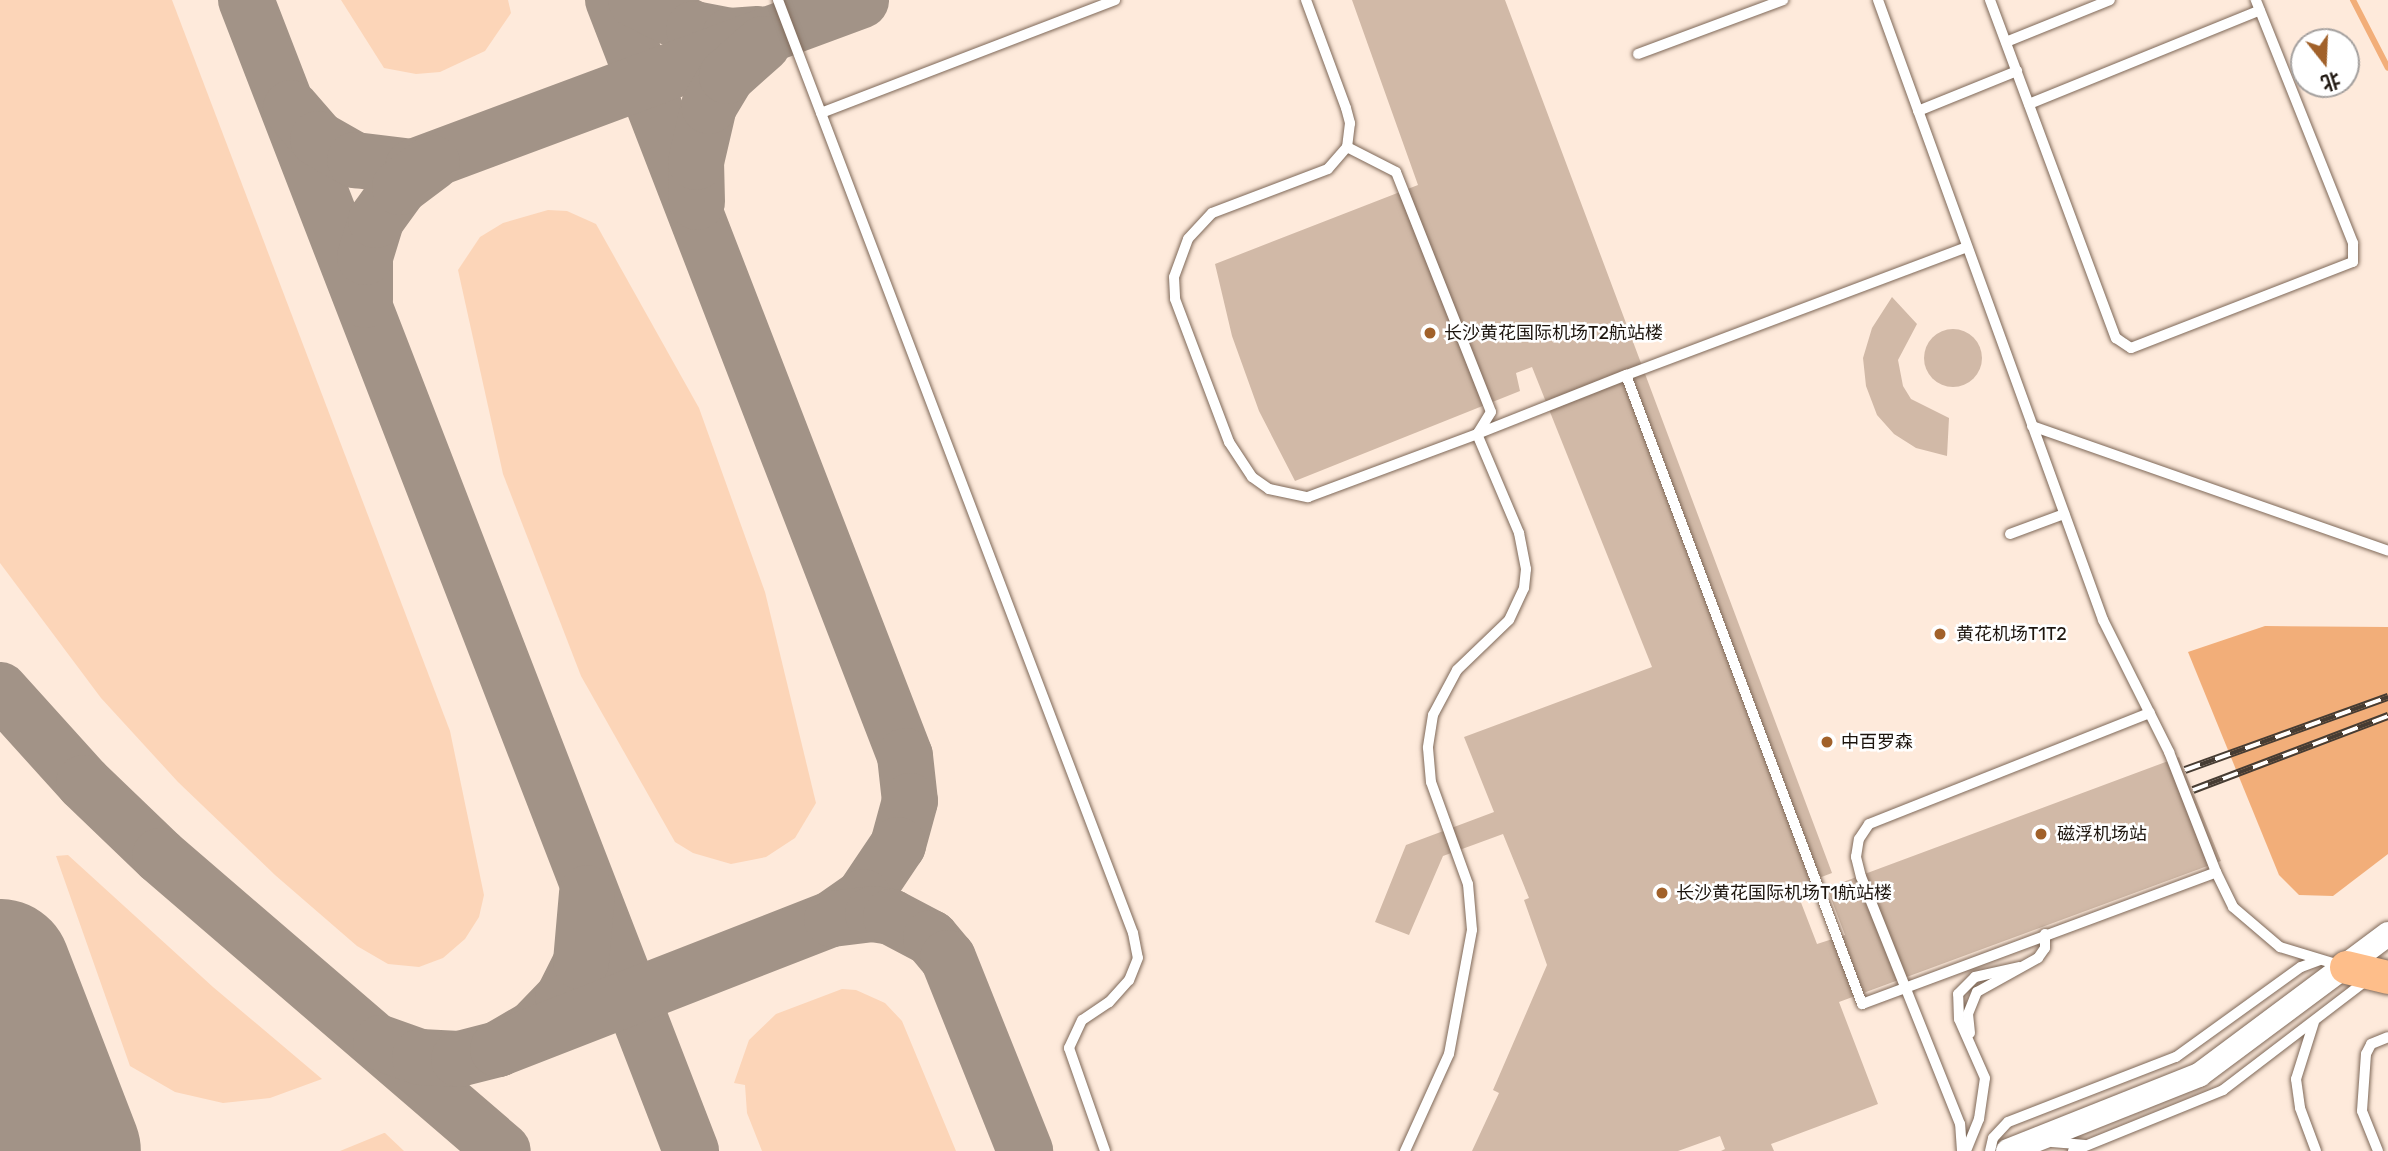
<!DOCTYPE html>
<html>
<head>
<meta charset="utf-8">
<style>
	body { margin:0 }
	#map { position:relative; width:2388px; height:1151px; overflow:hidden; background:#feeadb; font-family:Rubik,"Noto Sans SC",sans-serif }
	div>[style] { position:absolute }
	.green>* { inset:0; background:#fcd5b8 }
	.water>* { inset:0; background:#f2ae79 }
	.stream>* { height:6px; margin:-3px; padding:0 3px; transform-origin:3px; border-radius:3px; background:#f2ae79 }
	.taxiway>* { height:56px; margin:-28px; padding:0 28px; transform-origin:28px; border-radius:28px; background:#a29387 }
	.runway>* { height:142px; margin:-71px; padding:0 71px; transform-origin:71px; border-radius:71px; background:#a29387 }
	.building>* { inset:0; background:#d1b9a7 }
	.round { border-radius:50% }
	.roads { filter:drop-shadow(0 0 2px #7e6858) drop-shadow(0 0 2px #7e6858) }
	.service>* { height:10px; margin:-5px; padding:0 5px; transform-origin:5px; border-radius:5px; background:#fff }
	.tertiary>* { height:24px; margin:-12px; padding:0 12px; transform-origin:12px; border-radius:12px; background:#fff }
	.trunk>* { height:33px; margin:-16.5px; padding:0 16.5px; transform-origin:16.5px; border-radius:16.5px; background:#febe8a }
	.rail>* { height:8px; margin-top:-4px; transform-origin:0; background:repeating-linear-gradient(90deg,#fff 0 16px,#463c33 0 32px); box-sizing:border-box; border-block:2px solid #463c33 }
	.dots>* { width:19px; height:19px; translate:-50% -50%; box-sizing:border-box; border:4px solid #fff; border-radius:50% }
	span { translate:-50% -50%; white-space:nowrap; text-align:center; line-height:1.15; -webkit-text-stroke:5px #fff; paint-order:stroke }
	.poi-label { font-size:18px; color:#1d150e }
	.left { translate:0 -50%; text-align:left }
	.north { position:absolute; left:2290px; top:28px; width:70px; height:70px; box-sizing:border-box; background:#fff; border:2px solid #a5a19f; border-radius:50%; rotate:162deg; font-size:19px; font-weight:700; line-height:28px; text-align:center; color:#1d150e }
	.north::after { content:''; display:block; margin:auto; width:24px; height:32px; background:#a1612a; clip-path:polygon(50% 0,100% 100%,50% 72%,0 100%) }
</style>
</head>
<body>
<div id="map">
	<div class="green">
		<div style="clip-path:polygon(0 0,172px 0,450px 731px,484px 895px,479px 917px,465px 939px,443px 958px,419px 967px,388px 964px,357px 946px,275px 875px,178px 782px,101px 698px,0 563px)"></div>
		<div style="clip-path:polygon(341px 0,508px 0,511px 13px,485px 51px,440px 72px,416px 74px,384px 68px)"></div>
		<div style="clip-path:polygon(548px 210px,567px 211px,596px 224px,699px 408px,765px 592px,816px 803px,795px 838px,766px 857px,731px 864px,693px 853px,675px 842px,581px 676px,503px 474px,458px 270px,480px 237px,503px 223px)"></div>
		<div style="clip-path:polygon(68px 855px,213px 987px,322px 1079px,270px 1098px,223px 1103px,175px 1092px,130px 1066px,56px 856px)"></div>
		<div style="clip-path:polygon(842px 989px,856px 990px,885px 1003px,902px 1021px,956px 1151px,762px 1151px,747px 1113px,745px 1085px,734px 1083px,749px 1040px,776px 1014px)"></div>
		<div style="clip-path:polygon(385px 1133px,404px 1151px,340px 1151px,384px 1133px)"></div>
	</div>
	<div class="water">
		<div style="clip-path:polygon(2265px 626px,2388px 627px,2388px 854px,2333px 896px,2299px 895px,2279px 875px,2188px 652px)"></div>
	</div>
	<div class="stream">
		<div style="left:2353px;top:0;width:76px;rotate:62.8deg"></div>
	</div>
	<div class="taxiway">
		<div style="left:246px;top:0;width:1234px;rotate:68.86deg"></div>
		<div style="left:613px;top:0;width:810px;rotate:68.88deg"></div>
		<div style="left:905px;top:756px;width:45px;rotate:83.7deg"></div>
		<div style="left:910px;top:801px;width:46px;rotate:105.3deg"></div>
		<div style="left:898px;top:845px;width:63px;rotate:123.9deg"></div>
		<div style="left:863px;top:897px;width:38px;rotate:145deg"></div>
		<div style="left:636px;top:0;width:65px;rotate:26.6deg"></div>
		<div style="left:694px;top:29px;width:37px;rotate:11deg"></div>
		<div style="left:730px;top:36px;width:28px;rotate:-4deg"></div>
		<div style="left:291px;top:108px;width:41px;rotate:48.9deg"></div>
		<div style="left:318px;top:139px;width:43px;rotate:29.6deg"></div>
		<div style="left:355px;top:160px;width:58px;rotate:6.9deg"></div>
		<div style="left:413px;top:167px;width:478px;rotate:-20.4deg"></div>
		<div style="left:697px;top:202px;width:40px;rotate:-91.4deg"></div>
		<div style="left:696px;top:162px;width:57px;rotate:-76.9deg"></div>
		<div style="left:709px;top:106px;width:35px;rotate:-59deg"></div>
		<div style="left:727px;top:76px;width:48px;rotate:-41.6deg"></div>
		<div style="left:365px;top:300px;width:43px;rotate:-90deg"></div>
		<div style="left:365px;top:257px;width:39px;rotate:-73deg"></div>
		<div style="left:376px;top:220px;width:41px;rotate:-54deg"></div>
		<div style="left:400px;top:187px;width:40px;rotate:-37deg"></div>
		<div style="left:0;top:690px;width:125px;rotate:47.9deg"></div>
		<div style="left:84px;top:783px;width:105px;rotate:43.8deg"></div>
		<div style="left:160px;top:856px;width:452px;rotate:40.7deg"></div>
		<div style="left:381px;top:1043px;width:41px;rotate:19.7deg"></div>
		<div style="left:420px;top:1057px;width:39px;rotate:3deg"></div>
		<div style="left:459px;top:1059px;width:40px;rotate:-14.4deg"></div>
		<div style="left:498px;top:1049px;width:42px;rotate:-30.3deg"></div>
		<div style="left:534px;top:1028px;width:42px;rotate:-46deg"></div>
		<div style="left:563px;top:998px;width:40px;rotate:-63.4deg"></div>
		<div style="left:581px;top:962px;width:69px;rotate:-85deg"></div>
		<div style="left:498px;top:1049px;width:358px;rotate:-21.3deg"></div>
		<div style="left:832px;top:919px;width:41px;rotate:-7deg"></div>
		<div style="left:873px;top:914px;width:18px;rotate:9deg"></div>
		<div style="left:891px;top:917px;width:45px;rotate:27.7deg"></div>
		<div style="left:931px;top:938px;width:26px;rotate:50deg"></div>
		<div style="left:948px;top:958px;width:208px;rotate:68.2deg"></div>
	</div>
	<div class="runway">
		<div style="left:0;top:970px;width:194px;rotate:68.9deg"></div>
	</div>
	<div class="building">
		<div style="clip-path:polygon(1352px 0,1505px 0,1832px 873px,1795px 887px,1817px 944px,1845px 935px,1827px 888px,2179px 757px,2221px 861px,1839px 1002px,1878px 1104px,1771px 1144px,1774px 1151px,1721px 1151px,1725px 1149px,1720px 1136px,1678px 1151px,1472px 1151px,1499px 1093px,1493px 1090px,1547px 965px,1524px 900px,1529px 898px,1503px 834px,1443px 856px,1409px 935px,1375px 922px,1406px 845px,1494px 812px,1464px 737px,1652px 667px,1532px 367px,1516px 373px,1520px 391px,1295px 481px,1259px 411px,1232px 336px,1215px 264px,1418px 185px)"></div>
		<div style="clip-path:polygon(1892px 297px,1917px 324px,1898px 360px,1903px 386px,1911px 399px,1949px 418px,1947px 456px,1916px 448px,1894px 434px,1877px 415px,1866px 386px,1863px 358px,1872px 328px)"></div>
		<div class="round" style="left:1924px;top:329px;width:58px;height:58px"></div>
	</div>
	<div class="roads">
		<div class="service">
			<div style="left:778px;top:0;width:998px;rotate:69.17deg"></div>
			<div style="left:1133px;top:933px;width:25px;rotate:79deg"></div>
			<div style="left:1138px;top:958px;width:24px;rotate:112deg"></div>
			<div style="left:1129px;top:980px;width:30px;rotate:132deg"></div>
			<div style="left:1109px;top:1002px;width:32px;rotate:146deg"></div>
			<div style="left:1082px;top:1020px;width:31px;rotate:115deg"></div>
			<div style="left:1069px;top:1048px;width:109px;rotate:70.7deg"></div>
			<div style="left:1306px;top:0;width:115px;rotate:69.7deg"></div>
			<div style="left:1346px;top:108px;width:16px;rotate:75deg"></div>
			<div style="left:1350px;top:123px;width:24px;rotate:97deg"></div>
			<div style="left:1347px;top:147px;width:29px;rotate:131deg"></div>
			<div style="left:1328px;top:169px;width:124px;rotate:159.2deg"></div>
			<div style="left:1212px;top:213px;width:35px;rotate:133deg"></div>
			<div style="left:1188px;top:239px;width:40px;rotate:110.2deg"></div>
			<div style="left:1174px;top:277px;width:22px;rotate:87deg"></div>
			<div style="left:1175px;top:299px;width:153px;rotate:69.3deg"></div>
			<div style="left:1229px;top:442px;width:42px;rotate:56.7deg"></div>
			<div style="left:1252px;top:477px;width:21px;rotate:35deg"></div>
			<div style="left:1269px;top:489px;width:40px;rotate:12deg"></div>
			<div style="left:1308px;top:497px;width:180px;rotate:-20.4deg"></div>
			<div style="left:1477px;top:434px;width:108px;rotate:67deg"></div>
			<div style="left:1519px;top:533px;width:37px;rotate:79deg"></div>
			<div style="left:1526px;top:569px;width:19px;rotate:96deg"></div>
			<div style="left:1524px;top:588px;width:35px;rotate:115deg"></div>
			<div style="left:1509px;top:620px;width:72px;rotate:136.1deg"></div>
			<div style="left:1457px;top:670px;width:51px;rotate:118.1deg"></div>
			<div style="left:1433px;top:715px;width:33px;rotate:99deg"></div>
			<div style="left:1428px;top:748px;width:34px;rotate:85deg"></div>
			<div style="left:1431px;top:782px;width:109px;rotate:70.1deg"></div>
			<div style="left:1468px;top:884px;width:46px;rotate:85deg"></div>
			<div style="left:1472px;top:930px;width:126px;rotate:100.5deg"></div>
			<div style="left:1449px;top:1054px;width:107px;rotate:114.4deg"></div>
			<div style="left:1878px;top:0;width:660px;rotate:70.05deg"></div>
			<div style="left:2103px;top:620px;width:148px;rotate:63.4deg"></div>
			<div style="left:2169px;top:752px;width:129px;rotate:68.6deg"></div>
			<div style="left:2216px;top:872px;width:39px;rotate:64deg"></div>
			<div style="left:2233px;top:907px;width:62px;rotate:40.4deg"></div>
			<div style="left:2280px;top:947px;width:62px;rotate:17deg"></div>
			<div style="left:1990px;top:0;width:361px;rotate:69.6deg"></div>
			<div style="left:2116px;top:338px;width:18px;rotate:34deg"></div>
			<div style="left:2131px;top:348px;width:238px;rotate:-21.2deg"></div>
			<div style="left:2353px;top:262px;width:19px;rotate:-90deg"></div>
			<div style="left:2353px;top:243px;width:262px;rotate:-111.8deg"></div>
			<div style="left:2006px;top:42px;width:112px;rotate:-22deg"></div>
			<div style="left:1638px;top:54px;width:155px;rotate:-20.4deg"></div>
			<div style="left:2029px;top:104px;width:249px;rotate:-22.1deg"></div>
			<div style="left:1918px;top:111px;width:107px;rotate:-22deg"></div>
			<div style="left:821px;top:113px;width:315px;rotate:-21deg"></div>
			<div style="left:1347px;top:147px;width:55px;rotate:27deg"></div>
			<div style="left:1396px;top:172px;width:258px;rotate:68.4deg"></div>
			<div style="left:1491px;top:412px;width:26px;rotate:122deg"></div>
			<div style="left:1967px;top:247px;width:364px;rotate:159.4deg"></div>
			<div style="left:1626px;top:375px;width:672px;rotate:69.43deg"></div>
			<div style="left:1862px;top:1004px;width:378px;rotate:-20.4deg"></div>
			<div style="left:2032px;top:426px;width:377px;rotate:19.3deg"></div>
			<div style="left:1477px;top:434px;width:160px;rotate:-21.6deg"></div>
			<div style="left:2010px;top:534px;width:58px;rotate:-20.3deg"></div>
			<div style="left:2314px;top:1022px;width:60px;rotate:107.5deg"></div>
			<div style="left:2296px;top:1079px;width:29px;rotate:82deg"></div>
			<div style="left:2300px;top:1108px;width:46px;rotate:69.6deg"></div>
			<div style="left:1970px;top:1033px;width:19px;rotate:-96deg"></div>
			<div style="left:1968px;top:1014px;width:24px;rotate:-68deg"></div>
			<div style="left:1977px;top:992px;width:70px;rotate:-29.1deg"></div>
			<div style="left:2038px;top:958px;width:12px;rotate:-55deg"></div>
			<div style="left:2045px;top:948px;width:14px;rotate:-90deg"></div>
			<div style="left:2052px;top:1142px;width:33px;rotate:5deg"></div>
			<div style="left:1962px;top:1151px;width:27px;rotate:-94deg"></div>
			<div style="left:1960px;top:1124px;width:266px;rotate:-111.8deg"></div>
			<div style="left:1861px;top:877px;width:21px;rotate:-104deg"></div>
			<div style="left:1856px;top:857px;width:18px;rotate:-81deg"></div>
			<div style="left:1859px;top:839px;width:18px;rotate:-56deg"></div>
			<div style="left:1869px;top:824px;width:302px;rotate:-21.6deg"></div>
			<div style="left:1966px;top:1151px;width:35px;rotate:-68deg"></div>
			<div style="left:1979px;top:1119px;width:41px;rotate:-81.7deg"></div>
			<div style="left:1985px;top:1078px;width:64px;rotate:-113.8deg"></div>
			<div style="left:1959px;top:1019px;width:25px;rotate:-92deg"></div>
			<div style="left:1958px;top:994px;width:24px;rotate:-45deg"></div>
			<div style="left:1975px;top:977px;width:45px;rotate:-12.8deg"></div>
			<div style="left:1990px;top:1151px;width:13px;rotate:-77deg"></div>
			<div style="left:1993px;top:1138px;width:22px;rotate:-47deg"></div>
			<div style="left:2008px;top:1122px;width:180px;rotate:-21.2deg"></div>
			<div style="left:2176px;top:1057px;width:154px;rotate:-35.8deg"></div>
			<div style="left:2301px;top:967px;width:20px;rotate:-20deg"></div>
			<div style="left:2073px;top:1151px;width:162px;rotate:-22.1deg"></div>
			<div style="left:2223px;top:1090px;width:183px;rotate:-37.4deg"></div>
			<div style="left:2378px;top:1151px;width:43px;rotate:-111.8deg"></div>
			<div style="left:2362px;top:1111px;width:57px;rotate:-86deg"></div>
			<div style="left:2366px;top:1054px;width:11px;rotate:-63deg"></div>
			<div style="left:2371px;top:1044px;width:18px;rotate:-22deg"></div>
		</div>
		<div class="tertiary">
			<div style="left:2008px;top:1151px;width:206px;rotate:-21.7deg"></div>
			<div style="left:2199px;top:1075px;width:236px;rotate:-36.7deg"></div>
		</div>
		<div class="trunk">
			<div style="left:2346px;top:967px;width:43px;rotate:13.4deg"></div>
		</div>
	</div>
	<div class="rail">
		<div style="left:2185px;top:770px;width:216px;rotate:-19.8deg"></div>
		<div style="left:2193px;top:790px;width:209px;rotate:-20.8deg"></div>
	</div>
	<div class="dots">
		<div style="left:1430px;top:333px;background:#a1612a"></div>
		<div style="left:1940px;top:634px;background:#a1612a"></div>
		<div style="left:1827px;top:742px;background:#a1612a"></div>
		<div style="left:2041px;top:834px;background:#a1612a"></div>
		<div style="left:1662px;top:893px;background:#a1612a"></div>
	</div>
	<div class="poi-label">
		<span class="left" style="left:1444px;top:333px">长沙黄花国际机场T2航站楼</span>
		<span class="left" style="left:1956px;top:634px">黄花机场T1T2</span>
		<span class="left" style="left:1841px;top:742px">中百罗森</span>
		<span class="left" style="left:2057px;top:834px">磁浮机场站</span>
		<span class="left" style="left:1676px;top:893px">长沙黄花国际机场T1航站楼</span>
	</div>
	<div class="north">北</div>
</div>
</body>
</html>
